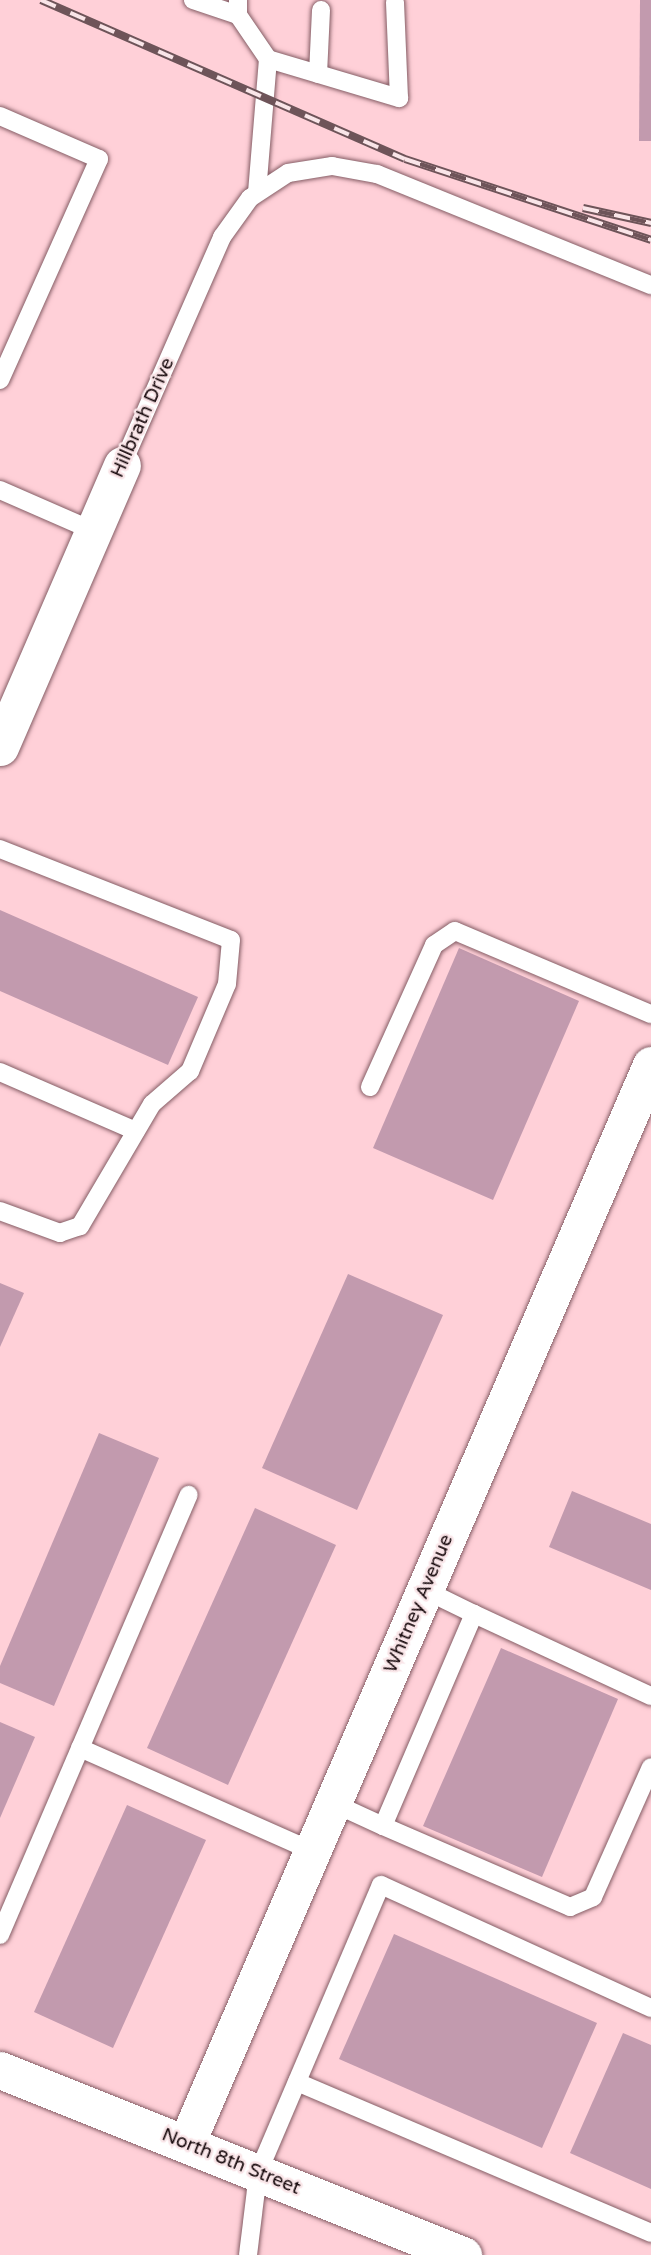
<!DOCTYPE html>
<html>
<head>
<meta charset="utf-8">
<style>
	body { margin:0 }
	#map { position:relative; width:651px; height:2255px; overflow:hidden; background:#ffd0d8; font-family:"Varela Round",sans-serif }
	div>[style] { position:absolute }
	.building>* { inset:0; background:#c29aae }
	.roads { filter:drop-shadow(0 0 2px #855d65) drop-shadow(0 0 2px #855d65) }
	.service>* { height:18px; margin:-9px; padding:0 9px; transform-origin:9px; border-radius:9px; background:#fff }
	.minor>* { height:37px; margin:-18.5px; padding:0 18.5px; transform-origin:18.5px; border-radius:18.5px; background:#fff }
	.rail>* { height:8px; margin-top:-4px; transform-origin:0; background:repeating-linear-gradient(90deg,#f9e5e8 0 16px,#6e5459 0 32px); box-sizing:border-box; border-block:2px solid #6e5459 }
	span { translate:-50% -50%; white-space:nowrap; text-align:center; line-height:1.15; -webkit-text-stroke:5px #f9e5e8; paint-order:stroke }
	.street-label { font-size:19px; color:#15070a }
</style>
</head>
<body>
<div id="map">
	<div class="building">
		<div style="clip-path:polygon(640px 0,651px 0,651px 141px,639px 141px)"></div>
		<div style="clip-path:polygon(0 910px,198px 997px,168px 1065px,0 991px)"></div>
		<div style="clip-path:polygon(459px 948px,579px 1001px,493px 1200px,373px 1148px)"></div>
		<div style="clip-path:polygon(348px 1274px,443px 1315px,357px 1510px,262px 1468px)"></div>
		<div style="clip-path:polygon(0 1283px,24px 1293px,0 1347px)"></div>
		<div style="clip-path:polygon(99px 1433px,159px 1458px,54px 1706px,0 1683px,0 1666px)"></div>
		<div style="clip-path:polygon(572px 1491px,651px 1524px,651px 1590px,549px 1547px)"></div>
		<div style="clip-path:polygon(255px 1508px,336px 1545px,228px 1785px,147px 1748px)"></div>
		<div style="clip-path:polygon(501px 1648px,618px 1699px,542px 1877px,423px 1826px)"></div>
		<div style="clip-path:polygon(0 1722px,35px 1737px,0 1818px)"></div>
		<div style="clip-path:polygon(127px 1805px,206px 1840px,113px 2048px,34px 2012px)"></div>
		<div style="clip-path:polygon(394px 1934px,597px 2023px,542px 2148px,339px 2059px)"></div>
		<div style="clip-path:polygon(623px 2033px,651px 2045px,651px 2189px,570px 2153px)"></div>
	</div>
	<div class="roads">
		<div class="service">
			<div style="left:193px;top:0;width:47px;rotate:18.4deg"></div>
			<div style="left:238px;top:0;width:15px;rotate:90deg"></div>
			<div style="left:238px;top:15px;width:53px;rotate:55.7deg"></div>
			<div style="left:268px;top:59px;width:133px;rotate:94.7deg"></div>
			<div style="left:268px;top:59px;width:137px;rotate:16.6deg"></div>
			<div style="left:399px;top:98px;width:96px;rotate:-92.4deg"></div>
			<div style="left:318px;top:74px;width:64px;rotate:-87.3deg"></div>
			<div style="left:0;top:116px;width:108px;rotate:23.5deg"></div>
			<div style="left:99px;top:159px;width:242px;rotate:114.1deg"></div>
			<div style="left:122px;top:465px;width:249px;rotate:-66.3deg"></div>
			<div style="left:222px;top:237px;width:48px;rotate:-54.3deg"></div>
			<div style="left:250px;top:198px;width:45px;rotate:-33.3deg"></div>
			<div style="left:288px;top:173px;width:45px;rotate:-9deg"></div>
			<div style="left:332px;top:166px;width:46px;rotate:10.1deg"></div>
			<div style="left:377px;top:174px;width:296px;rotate:22.1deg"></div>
			<div style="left:0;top:490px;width:103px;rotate:23.6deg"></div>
			<div style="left:0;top:849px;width:248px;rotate:21.5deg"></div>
			<div style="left:231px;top:940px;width:44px;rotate:95.2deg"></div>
			<div style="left:227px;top:984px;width:95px;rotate:113deg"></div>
			<div style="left:190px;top:1071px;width:50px;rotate:139deg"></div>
			<div style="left:152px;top:1104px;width:142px;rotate:120.5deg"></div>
			<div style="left:80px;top:1226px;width:21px;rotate:161deg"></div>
			<div style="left:60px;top:1233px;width:64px;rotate:-159.9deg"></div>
			<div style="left:0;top:1072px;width:148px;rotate:23.5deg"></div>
			<div style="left:370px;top:1087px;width:156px;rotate:-65.7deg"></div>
			<div style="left:434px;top:945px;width:25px;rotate:-34deg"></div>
			<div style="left:455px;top:931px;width:213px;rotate:23deg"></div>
			<div style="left:474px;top:1614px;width:195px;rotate:24.9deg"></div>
			<div style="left:80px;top:1748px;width:254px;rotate:23.9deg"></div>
			<div style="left:333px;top:1803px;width:55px;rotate:24.7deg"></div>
			<div style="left:383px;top:1826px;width:231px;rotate:-66.8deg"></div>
			<div style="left:474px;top:1614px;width:55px;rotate:-153.9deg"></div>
			<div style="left:383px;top:1826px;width:204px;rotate:23.4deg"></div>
			<div style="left:570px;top:1907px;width:25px;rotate:-23deg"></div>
			<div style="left:593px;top:1897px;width:142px;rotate:-66deg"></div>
			<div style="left:0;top:1935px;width:479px;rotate:-66.8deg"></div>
			<div style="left:297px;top:2082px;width:385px;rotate:23.1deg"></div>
			<div style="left:248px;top:2255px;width:83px;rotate:-83deg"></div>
			<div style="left:258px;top:2173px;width:313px;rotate:-66.9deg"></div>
			<div style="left:381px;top:1885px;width:297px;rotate:24.5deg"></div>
		</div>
		<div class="minor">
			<div style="left:0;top:747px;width:307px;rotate:-66.6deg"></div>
			<div style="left:0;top:2070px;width:499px;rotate:21.8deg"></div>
			<div style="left:186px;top:2144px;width:1175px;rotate:-66.69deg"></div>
		</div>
	</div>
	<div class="rail">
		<div style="left:41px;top:0;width:397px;rotate:23.6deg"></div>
		<div style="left:405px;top:159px;width:259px;rotate:18.2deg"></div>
		<div style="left:583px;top:208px;width:70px;rotate:12.4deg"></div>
	</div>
	<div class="street-label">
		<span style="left:143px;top:418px;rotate:-66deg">Hillbrath Drive</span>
		<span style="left:419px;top:1604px;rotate:-67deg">Whitney Avenue</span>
		<span style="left:231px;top:2162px;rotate:22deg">North 8th Street</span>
	</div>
</div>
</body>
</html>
